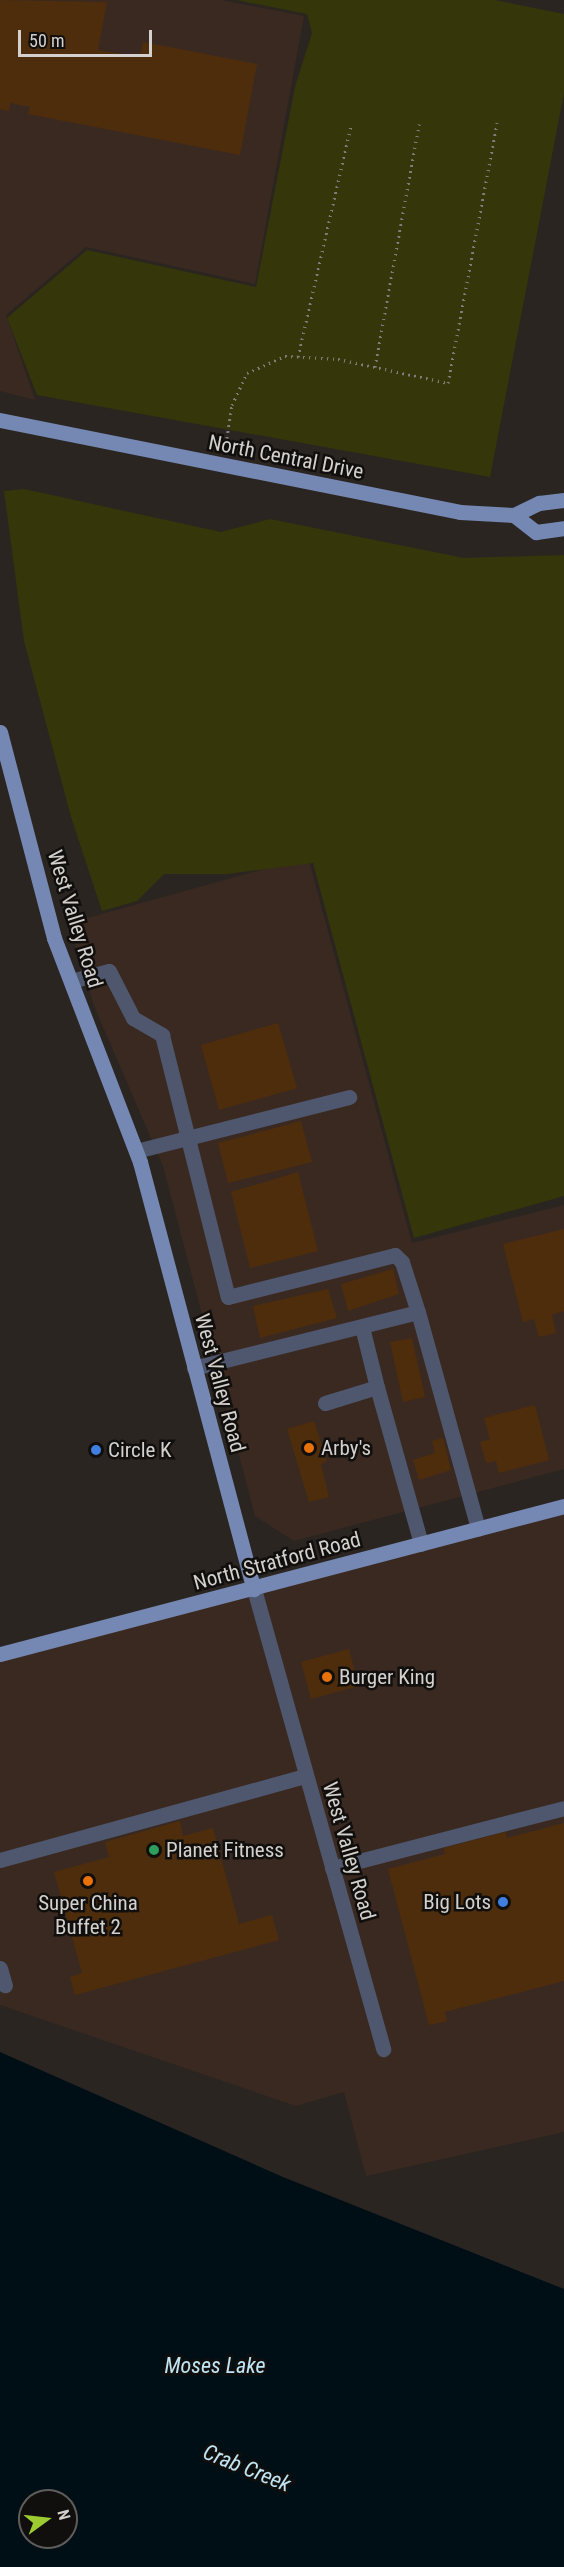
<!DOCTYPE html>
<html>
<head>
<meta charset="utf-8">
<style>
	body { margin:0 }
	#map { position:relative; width:564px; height:2567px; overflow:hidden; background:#2a2521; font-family:"Roboto Condensed",sans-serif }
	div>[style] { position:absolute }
	.commercial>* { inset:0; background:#3a2920 }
	.green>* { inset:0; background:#353609 }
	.water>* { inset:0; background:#000f16 }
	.building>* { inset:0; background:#4e2d0d }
	.path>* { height:3px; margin-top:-1.5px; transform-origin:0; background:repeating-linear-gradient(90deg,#817c79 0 1.5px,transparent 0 6px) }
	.minor>* { height:15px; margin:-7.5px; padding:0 7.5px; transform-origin:7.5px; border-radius:7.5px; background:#4e576d }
	.major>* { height:15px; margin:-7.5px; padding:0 7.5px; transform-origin:7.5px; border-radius:7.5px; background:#7588b3 }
	.dots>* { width:16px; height:16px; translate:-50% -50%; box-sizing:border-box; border:3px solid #110f0d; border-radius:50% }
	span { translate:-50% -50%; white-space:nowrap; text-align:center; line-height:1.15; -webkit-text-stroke:5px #110f0d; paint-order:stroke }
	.street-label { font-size:21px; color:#d4d0cd }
	.poi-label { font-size:21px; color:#d4d0cd }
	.left { translate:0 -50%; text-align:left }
	.right { translate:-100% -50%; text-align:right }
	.water-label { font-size:22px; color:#c0e6f5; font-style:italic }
	.north { position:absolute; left:18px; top:2489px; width:60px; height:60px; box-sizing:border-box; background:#110f0d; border:2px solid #5f5c5a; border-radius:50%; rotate:75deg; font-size:16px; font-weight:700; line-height:24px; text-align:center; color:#d4d0cd }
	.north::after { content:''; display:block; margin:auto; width:21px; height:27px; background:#9cca31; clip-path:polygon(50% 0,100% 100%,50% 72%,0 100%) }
	.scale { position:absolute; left:18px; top:30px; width:134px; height:27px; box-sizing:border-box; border:3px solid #d4d0cd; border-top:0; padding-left:8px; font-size:18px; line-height:21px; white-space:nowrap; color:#d4d0cd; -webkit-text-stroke:4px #110f0d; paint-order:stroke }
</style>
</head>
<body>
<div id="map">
	<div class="commercial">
		<div style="clip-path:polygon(0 0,221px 0,304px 16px,255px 284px,86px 247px,6px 315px,35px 400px,0 391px)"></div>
		<div style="clip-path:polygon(308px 857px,412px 1243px,564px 1205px,564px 1469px,294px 1541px,255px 1516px,163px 1166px,94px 1006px,69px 923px)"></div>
		<div style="clip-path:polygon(564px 1506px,564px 2132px,366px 2176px,344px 2092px,296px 2106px,0 2005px,0 1650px)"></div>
	</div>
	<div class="green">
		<div style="clip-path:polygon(236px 0,495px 0,564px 14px,564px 93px,490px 477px,37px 395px,7px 318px,87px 250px,256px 287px,295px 87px,312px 33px,307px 14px)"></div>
		<div style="clip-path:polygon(24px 489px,221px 532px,270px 519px,464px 558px,564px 555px,564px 1196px,414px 1238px,313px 863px,227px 874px,164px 874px,137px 901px,102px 911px,71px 817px,24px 641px,4px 491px)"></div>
	</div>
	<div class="water">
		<div style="clip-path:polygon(evenodd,0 2052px,283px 2177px,564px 2289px,564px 2567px,0 2567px,0 2052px,30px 2501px,66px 2501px,66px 2537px,30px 2537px,30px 2501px)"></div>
	</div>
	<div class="building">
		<div style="clip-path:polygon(0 0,107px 2px,98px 50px,140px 57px,143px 42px,257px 64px,240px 155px,28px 114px,30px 107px,10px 103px,9px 111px,0 109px)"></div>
		<div style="clip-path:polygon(278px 1023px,297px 1088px,219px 1110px,201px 1045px)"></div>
		<div style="clip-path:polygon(301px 1121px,312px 1162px,228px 1183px,218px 1143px)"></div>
		<div style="clip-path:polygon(298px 1172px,318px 1251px,250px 1268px,231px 1192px)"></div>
		<div style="clip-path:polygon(564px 1229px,564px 1311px,552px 1315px,556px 1333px,539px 1337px,534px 1319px,523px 1322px,503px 1244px)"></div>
		<div style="clip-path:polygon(393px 1269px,399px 1294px,348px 1311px,341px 1284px)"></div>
		<div style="clip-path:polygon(328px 1289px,337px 1318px,260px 1338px,253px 1306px)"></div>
		<div style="clip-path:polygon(412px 1338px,425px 1397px,403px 1402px,390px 1342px)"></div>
		<div style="clip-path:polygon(535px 1405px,549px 1460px,499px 1473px,496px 1461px,486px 1463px,480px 1442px,490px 1439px,484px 1418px)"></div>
		<div style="clip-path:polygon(314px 1421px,327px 1461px,321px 1464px,329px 1497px,309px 1502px,287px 1429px)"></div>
		<div style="clip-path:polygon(443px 1438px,451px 1470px,419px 1480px,413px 1460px,435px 1453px,432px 1441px)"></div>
		<div style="clip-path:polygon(349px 1649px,359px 1686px,311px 1699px,301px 1662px)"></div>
		<div style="clip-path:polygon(180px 1821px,183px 1836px,213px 1828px,239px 1924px,272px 1915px,279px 1940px,75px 1995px,70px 1977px,82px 1973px,54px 1872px,109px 1857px,105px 1842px)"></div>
		<div style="clip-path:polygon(564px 1823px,564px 1981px,445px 2012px,447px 2021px,429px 2025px,388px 1869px,445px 1854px,444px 1848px,505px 1832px,507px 1838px)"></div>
	</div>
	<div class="path">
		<div style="left:298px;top:357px;width:237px;rotate:-77.1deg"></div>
		<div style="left:375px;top:367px;width:247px;rotate:-79.7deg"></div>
		<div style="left:225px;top:450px;width:46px;rotate:-81.2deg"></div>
		<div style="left:232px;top:405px;width:35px;rotate:-65deg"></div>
		<div style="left:247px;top:373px;width:42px;rotate:-24.1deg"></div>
		<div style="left:285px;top:356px;width:53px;rotate:3.2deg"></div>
		<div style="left:338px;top:359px;width:113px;rotate:12.3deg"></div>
		<div style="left:448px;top:383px;width:265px;rotate:-79.3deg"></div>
	</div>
	<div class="minor">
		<div style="left:71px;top:981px;width:39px;rotate:-15deg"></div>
		<div style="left:109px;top:971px;width:53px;rotate:62.9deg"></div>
		<div style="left:133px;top:1018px;width:34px;rotate:30deg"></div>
		<div style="left:162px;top:1035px;width:270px;rotate:75.9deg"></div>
		<div style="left:228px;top:1297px;width:172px;rotate:-14.1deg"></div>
		<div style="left:395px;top:1255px;width:10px;rotate:45deg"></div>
		<div style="left:402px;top:1262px;width:52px;rotate:72.3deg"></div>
		<div style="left:418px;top:1312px;width:231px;rotate:166deg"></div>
		<div style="left:136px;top:1151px;width:220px;rotate:-14.2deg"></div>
		<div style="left:418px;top:1312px;width:225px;rotate:74.5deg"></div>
		<div style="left:362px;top:1327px;width:62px;rotate:76deg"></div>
		<div style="left:325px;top:1403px;width:54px;rotate:-17.1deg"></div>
		<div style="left:377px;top:1387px;width:163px;rotate:74.3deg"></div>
		<div style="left:254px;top:1589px;width:478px;rotate:74.3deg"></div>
		<div style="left:0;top:1860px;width:317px;rotate:-15.4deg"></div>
		<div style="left:332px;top:1868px;width:240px;rotate:-14.5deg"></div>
		<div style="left:0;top:1968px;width:18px;rotate:74deg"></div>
	</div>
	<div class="major">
		<div style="left:0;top:420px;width:469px;rotate:11.3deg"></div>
		<div style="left:460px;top:512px;width:54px;rotate:3.2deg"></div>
		<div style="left:514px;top:515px;width:28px;rotate:-26deg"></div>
		<div style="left:539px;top:503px;width:25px;rotate:-7deg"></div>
		<div style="left:514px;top:515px;width:28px;rotate:38deg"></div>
		<div style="left:536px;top:532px;width:28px;rotate:-8deg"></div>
		<div style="left:0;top:732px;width:213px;rotate:75.3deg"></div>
		<div style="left:54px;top:938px;width:240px;rotate:69deg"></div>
		<div style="left:140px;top:1162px;width:442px;rotate:75.1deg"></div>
		<div style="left:0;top:1654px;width:583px;rotate:-14.7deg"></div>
	</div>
	<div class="dots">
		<div style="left:309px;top:1448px;background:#e8710a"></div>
		<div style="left:96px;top:1450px;background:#3f7fe0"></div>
		<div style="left:327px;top:1677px;background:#e8710a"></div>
		<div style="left:154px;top:1850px;background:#2e9e5b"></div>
		<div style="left:88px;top:1881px;background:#e8710a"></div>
		<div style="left:503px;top:1902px;background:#3f7fe0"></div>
	</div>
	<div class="street-label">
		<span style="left:286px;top:457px;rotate:11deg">North Central Drive</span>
		<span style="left:75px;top:919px;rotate:73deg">West Valley Road</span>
		<span style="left:220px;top:1383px;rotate:75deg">West Valley Road</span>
		<span style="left:277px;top:1561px;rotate:-15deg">North Stratford Road</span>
		<span style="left:349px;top:1851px;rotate:74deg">West Valley Road</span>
	</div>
	<div class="poi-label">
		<span class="left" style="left:321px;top:1448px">Arby's</span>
		<span class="left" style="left:108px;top:1450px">Circle K</span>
		<span class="left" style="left:339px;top:1677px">Burger King</span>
		<span class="left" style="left:166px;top:1850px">Planet Fitness</span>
		<span class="right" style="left:491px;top:1902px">Big Lots</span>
		<span style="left:88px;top:1915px">Super China<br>Buffet 2</span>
	</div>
	<div class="water-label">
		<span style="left:215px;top:2366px">Moses Lake</span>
		<span style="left:247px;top:2468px;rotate:22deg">Crab Creek</span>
	</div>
	<div class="north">N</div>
	<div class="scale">50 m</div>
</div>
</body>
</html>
